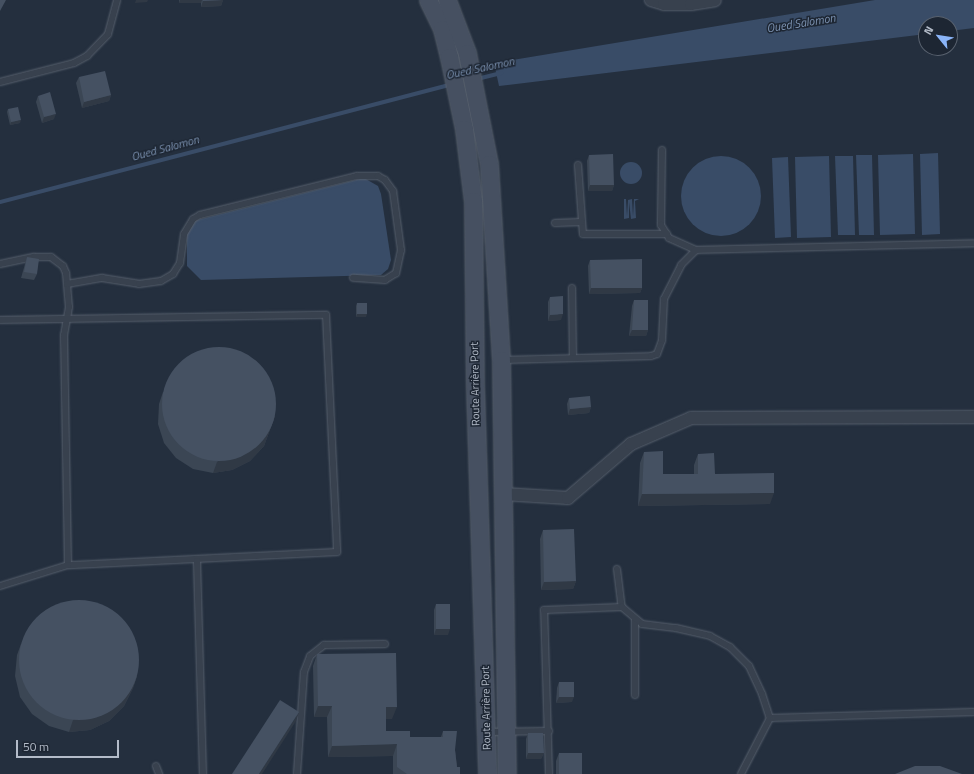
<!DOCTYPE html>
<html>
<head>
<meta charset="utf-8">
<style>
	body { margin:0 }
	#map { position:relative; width:974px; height:774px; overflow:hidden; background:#242f3e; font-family:"Titillium Web",sans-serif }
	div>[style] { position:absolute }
	.water>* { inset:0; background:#394c67 }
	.round { border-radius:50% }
	.stream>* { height:4px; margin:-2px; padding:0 2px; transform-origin:2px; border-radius:2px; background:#394c67 }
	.roads { filter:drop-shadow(0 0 1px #565f6c) drop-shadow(0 0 1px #565f6c) }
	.lane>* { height:6px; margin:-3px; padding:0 3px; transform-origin:3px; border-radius:3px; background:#38414e }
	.street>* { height:12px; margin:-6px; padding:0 6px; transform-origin:6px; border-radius:6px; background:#38414e }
	.secondary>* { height:17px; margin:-8.5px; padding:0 8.5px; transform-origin:8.5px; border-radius:8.5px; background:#465061 }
	.wall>* { inset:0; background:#3b4654 }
	.shaded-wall>* { inset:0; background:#303945 }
	.building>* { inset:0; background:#455162 }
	span { translate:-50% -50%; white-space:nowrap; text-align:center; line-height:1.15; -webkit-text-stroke:3px #1d2633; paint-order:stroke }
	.street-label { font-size:11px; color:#b4bcc9 }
	.water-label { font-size:12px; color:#7c92b1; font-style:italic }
	.north { position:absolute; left:918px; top:16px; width:40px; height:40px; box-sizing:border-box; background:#1d2633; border:1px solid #59626f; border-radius:50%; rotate:300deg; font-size:11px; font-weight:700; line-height:16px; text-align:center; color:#b4bcc9 }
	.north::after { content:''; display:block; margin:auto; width:14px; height:18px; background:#8ab4f8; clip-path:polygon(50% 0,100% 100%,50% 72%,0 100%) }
	.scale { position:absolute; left:16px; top:740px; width:103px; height:18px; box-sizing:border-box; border:2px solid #b4bcc9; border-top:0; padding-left:5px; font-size:12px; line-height:14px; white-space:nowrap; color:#b4bcc9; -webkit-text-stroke:3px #1d2633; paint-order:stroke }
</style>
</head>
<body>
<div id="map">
	<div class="water">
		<div style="clip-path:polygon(875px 0,974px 0,974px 28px,950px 31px,950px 24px,926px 24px,926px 34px,499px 86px,494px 63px)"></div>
		<div style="clip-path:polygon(938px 153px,940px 234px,922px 235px,920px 154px)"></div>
		<div style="clip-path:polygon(913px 154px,915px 234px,880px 235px,878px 155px)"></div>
		<div style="clip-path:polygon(856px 155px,872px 155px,874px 235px,859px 235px)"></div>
		<div style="clip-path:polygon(829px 156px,831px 237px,797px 238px,795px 157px)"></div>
		<div style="clip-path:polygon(835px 156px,853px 156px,855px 235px,838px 235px)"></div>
		<div class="round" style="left:681px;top:156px;width:80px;height:80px"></div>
		<div style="clip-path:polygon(788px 157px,791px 237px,775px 238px,772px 158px)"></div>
		<div class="round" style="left:620px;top:162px;width:22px;height:22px"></div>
		<div style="clip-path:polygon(364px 178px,378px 186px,381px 194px,391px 260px,388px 269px,381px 275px,201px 280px,187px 266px,187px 230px,193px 221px)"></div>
		<div style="clip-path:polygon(624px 199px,626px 199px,627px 216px,628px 200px,632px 199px,633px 216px,634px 199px,639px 199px,635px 201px,636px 218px,631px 219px,629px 202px,629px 218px,624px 219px)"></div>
	</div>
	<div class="stream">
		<div style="left:477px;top:79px;width:25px;rotate:-14deg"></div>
		<div style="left:0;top:202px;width:465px;rotate:-14.6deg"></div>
	</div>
	<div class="roads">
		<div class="lane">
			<div style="left:0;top:82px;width:76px;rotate:-14.4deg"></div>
			<div style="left:74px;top:63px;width:15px;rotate:-28deg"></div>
			<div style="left:87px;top:56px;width:30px;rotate:-46deg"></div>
			<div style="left:108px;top:34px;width:35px;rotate:-75deg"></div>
			<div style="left:662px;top:150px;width:75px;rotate:90.8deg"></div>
			<div style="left:661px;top:225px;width:15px;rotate:58deg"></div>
			<div style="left:669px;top:238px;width:30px;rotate:24deg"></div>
			<div style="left:578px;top:165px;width:69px;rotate:85.9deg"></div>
			<div style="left:583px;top:234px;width:84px"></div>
			<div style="left:555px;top:223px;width:26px;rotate:-2deg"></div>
			<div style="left:0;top:264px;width:35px;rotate:-12deg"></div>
			<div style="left:34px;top:257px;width:17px"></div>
			<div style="left:51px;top:257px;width:15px;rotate:37deg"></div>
			<div style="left:63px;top:266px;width:8px;rotate:67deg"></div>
			<div style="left:66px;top:273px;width:34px;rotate:85deg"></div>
			<div style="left:69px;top:307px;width:28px;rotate:100deg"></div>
			<div style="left:64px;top:335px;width:230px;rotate:89deg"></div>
			<div style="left:67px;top:284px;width:36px;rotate:-10deg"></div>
			<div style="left:102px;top:278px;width:37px;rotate:9deg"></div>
			<div style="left:139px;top:284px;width:22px;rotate:-8deg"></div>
			<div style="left:161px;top:281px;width:14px;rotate:-30deg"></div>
			<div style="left:173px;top:274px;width:13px;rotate:-58deg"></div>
			<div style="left:180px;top:263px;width:29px;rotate:-82deg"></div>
			<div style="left:184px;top:234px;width:17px;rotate:-59deg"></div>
			<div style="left:193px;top:219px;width:8px;rotate:-30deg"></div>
			<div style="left:200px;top:215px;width:162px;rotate:-14deg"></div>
			<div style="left:357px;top:176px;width:21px"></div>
			<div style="left:378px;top:176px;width:8px;rotate:30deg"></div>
			<div style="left:385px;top:180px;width:14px;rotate:54deg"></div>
			<div style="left:393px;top:191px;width:60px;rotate:82.3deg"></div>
			<div style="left:401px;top:250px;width:24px;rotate:102deg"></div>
			<div style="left:396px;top:273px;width:13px;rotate:148deg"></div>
			<div style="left:385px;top:280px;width:32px;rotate:-176deg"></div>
			<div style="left:572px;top:288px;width:70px;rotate:89.2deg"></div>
			<div style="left:0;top:320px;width:326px;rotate:-0.9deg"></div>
			<div style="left:326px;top:315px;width:237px;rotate:87.3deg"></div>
			<div style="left:337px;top:552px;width:269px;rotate:177.2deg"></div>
			<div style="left:68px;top:565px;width:71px;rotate:162.8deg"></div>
			<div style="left:503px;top:360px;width:148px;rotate:-1.5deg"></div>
			<div style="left:651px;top:356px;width:6px;rotate:-18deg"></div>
			<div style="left:657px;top:354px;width:15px;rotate:-70deg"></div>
			<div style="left:662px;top:340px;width:41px;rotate:-87.2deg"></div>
			<div style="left:664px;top:299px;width:38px;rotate:-63deg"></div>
			<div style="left:681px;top:265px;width:21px;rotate:-45deg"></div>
			<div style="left:696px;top:250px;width:278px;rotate:-1.4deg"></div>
			<div style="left:197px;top:561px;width:213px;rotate:88.4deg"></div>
			<div style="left:617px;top:569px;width:38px;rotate:83deg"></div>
			<div style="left:635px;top:619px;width:76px;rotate:90deg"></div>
			<div style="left:770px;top:718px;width:204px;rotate:-1.7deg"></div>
			<div style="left:486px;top:732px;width:63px;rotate:-0.9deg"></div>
			<div style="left:156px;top:766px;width:9px;rotate:69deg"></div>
			<div style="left:297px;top:774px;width:102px;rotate:-86.1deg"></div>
			<div style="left:304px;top:672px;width:17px;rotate:-69deg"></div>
			<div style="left:310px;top:656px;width:18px;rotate:-38deg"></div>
			<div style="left:324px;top:645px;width:61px;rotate:-0.9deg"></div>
			<div style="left:549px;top:774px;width:164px;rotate:-91.7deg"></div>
			<div style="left:544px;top:610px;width:78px;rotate:-2.2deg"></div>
			<div style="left:622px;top:607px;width:26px;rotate:40deg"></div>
			<div style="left:642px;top:624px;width:34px;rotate:7deg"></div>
			<div style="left:676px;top:628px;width:35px;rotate:13deg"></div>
			<div style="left:710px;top:636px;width:23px;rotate:29deg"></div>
			<div style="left:730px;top:647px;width:27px;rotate:45deg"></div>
			<div style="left:749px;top:666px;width:31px;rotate:65deg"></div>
			<div style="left:762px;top:694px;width:25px;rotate:72deg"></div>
			<div style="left:770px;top:718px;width:63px;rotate:117.4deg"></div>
		</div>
		<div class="street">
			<div style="left:651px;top:0;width:14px;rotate:17deg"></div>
			<div style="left:664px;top:4px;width:27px"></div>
			<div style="left:691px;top:4px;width:24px;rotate:-9deg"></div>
			<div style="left:503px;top:494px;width:65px;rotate:3.5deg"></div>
			<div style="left:568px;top:498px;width:83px;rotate:-40.6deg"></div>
			<div style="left:631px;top:444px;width:65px;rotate:-23.4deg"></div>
			<div style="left:691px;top:418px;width:283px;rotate:-0.2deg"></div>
		</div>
		<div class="secondary">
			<div style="left:428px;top:0;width:32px;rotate:64deg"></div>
			<div style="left:442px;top:29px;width:29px;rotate:76deg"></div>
			<div style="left:449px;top:57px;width:74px;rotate:78.2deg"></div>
			<div style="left:464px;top:129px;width:73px;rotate:82.9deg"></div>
			<div style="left:473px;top:201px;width:186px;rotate:89.4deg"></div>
			<div style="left:475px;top:387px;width:387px;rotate:88.2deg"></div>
			<div style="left:447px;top:0;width:57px;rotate:69.3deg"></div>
			<div style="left:467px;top:53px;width:113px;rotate:78.8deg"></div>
			<div style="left:489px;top:164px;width:196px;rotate:86.5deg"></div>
			<div style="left:501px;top:360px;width:414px;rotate:89.2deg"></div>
		</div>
	</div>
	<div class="wall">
		<div style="clip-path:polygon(179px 0,223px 0,221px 6px,201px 7px,201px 3px,179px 3px)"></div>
		<div style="clip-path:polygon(79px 77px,111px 95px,109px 101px,82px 108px,76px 83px)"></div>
		<div style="clip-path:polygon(38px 96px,54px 119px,42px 123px,36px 102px)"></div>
		<div style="clip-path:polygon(8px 109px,20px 123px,10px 125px,7px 112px)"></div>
		<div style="clip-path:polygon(589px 155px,614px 185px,612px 191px,588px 191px,587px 161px)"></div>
		<div style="clip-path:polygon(27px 257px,37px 274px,34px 280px,21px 278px)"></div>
		<div style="clip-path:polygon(590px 260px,642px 288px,640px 293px,589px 294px,588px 266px)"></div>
		<div style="clip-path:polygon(550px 297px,561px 320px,548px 321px,548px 302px)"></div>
		<div style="clip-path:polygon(634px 300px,648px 330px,646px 336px,629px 336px,632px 306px)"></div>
		<div style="clip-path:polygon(357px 303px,366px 317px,356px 317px,356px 306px)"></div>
		<div style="clip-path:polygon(163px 392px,275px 416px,264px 446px,250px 461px,232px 470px,213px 473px,193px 469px,176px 458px,164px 443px,158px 424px,159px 404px)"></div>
		<div style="clip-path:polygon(569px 398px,591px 407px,589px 413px,568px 415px,567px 404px)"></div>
		<div style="clip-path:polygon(644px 452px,663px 474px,694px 474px,694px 465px,698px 454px,715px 474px,770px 504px,638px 506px,640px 463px)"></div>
		<div style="clip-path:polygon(543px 530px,576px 581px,573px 589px,541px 590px,540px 539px)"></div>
		<div style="clip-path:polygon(436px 604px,448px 635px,434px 635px,434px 610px)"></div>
		<div style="clip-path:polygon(21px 644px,137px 676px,133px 688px,124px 706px,109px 721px,90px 730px,69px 732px,49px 726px,32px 714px,20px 697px,15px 676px,17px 655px)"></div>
		<div style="clip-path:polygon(317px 654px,392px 719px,386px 719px,386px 731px,410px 737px,441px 737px,443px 731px,455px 750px,457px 767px,460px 774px,393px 774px,393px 756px,328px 757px,327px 717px,314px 717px,313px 666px)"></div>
		<div style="clip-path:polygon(559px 682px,572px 702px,556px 703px,557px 688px)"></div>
		<div style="clip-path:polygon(528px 733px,544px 753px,541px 759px,526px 759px,526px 739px)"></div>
		<div style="clip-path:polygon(559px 753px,582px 774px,556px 774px,556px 761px)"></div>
	</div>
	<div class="shaded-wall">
		<div style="clip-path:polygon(136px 0,148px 0,147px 2px,135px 3px)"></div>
		<div style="clip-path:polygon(180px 0,202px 0,201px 3px,179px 3px)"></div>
		<div style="clip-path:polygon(223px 0,221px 6px,201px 7px,203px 1px)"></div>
		<div style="clip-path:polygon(111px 95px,109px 101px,82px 108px,84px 102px)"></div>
		<div style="clip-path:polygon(56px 114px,54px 119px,42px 123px,44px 117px)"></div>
		<div style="clip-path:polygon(21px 120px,20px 123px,10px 125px,11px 122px)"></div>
		<div style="clip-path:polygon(590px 185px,614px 185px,612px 191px,588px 191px)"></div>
		<div style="clip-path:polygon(591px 288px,642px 288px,640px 293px,589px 294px)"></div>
		<div style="clip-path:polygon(357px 314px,367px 314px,366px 317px,356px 317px)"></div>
		<div style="clip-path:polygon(563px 314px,561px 320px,548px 321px,550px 315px)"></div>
		<div style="clip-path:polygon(632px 330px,648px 330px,646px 336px,629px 336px)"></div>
		<div style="clip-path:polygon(591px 407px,589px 413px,568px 415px,570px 409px)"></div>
		<div style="clip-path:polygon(275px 416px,264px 446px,250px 461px,232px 470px,213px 473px,217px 462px)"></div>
		<div style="clip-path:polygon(774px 493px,770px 504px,638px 506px,642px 494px)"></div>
		<div style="clip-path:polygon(576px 581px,573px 589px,541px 590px,544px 582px)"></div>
		<div style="clip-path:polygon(436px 629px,450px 629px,448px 635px,434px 635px)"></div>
		<div style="clip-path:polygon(137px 676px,133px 688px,124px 706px,109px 721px,90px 730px,69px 732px,73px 720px)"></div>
		<div style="clip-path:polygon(559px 697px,574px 697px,572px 702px,556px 703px)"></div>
		<div style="clip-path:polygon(318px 706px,332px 706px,327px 717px,314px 717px)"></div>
		<div style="clip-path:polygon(386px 707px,397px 707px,392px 719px,381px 719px)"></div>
		<div style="clip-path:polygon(299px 712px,296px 721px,262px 774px,259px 774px)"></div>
		<div style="clip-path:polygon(397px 744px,393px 756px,328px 757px,332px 746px)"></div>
		<div style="clip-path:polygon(528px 753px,544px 753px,541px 759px,526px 759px)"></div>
	</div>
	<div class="building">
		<div style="clip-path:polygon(0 0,6px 0,0 11px)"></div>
		<div style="clip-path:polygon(203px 0,223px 0,203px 1px)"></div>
		<div style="clip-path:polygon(105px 71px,111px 95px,84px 102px,79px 77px)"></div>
		<div style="clip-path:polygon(50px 92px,56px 114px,44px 117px,38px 96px)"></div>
		<div style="clip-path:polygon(18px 107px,21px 120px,11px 122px,8px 109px)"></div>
		<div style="clip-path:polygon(613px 154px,614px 185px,590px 185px,589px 155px)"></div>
		<div style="clip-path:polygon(27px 257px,39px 259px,37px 274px,24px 272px)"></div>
		<div style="clip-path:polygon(642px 259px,642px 288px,591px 288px,590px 260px)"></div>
		<div style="clip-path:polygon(563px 296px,563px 314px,550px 315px,550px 297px)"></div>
		<div style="clip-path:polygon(634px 300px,648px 300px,648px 330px,632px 330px)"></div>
		<div style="clip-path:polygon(357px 303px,367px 303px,367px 314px,357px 314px)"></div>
		<div class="round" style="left:162px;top:347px;width:114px;height:114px"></div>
		<div style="clip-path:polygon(590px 396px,591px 407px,570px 409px,569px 398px)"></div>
		<div style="clip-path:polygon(663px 451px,663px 474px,698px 474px,698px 454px,714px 453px,715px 474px,774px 473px,774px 493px,642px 494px,644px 452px)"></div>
		<div style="clip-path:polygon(574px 529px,576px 581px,544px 582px,543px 530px)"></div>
		<div class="round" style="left:19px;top:600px;width:120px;height:120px"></div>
		<div style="clip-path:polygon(436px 604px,450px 604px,450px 629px,436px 629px)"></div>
		<div style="clip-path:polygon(396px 653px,397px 707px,386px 707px,386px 731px,410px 731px,410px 737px,443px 737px,443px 731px,457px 731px,455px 750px,457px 767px,460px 767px,460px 774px,407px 774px,397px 767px,397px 744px,332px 746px,332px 706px,318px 706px,317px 654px)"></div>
		<div style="clip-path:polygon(559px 682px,574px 682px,574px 697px,559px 697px)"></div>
		<div style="clip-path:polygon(280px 700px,299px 712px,259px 774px,232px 774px)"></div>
		<div style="clip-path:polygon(528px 733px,543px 733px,544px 753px,528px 753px)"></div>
		<div style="clip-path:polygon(559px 753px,582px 753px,582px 774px,559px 774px)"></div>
		<div style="clip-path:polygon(915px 766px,940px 766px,962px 774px,895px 774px)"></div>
	</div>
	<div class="street-label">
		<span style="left:475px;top:384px;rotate:-91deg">Route Arrière Port</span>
		<span style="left:486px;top:708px;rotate:-91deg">Route Arrière Port</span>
	</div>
	<div class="water-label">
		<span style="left:801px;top:23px;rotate:-9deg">Oued Salomon</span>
		<span style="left:480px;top:68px;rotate:-12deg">Oued Salomon</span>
		<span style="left:165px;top:148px;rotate:-15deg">Oued Salomon</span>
	</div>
	<div class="north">N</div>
	<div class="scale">50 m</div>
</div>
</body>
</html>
